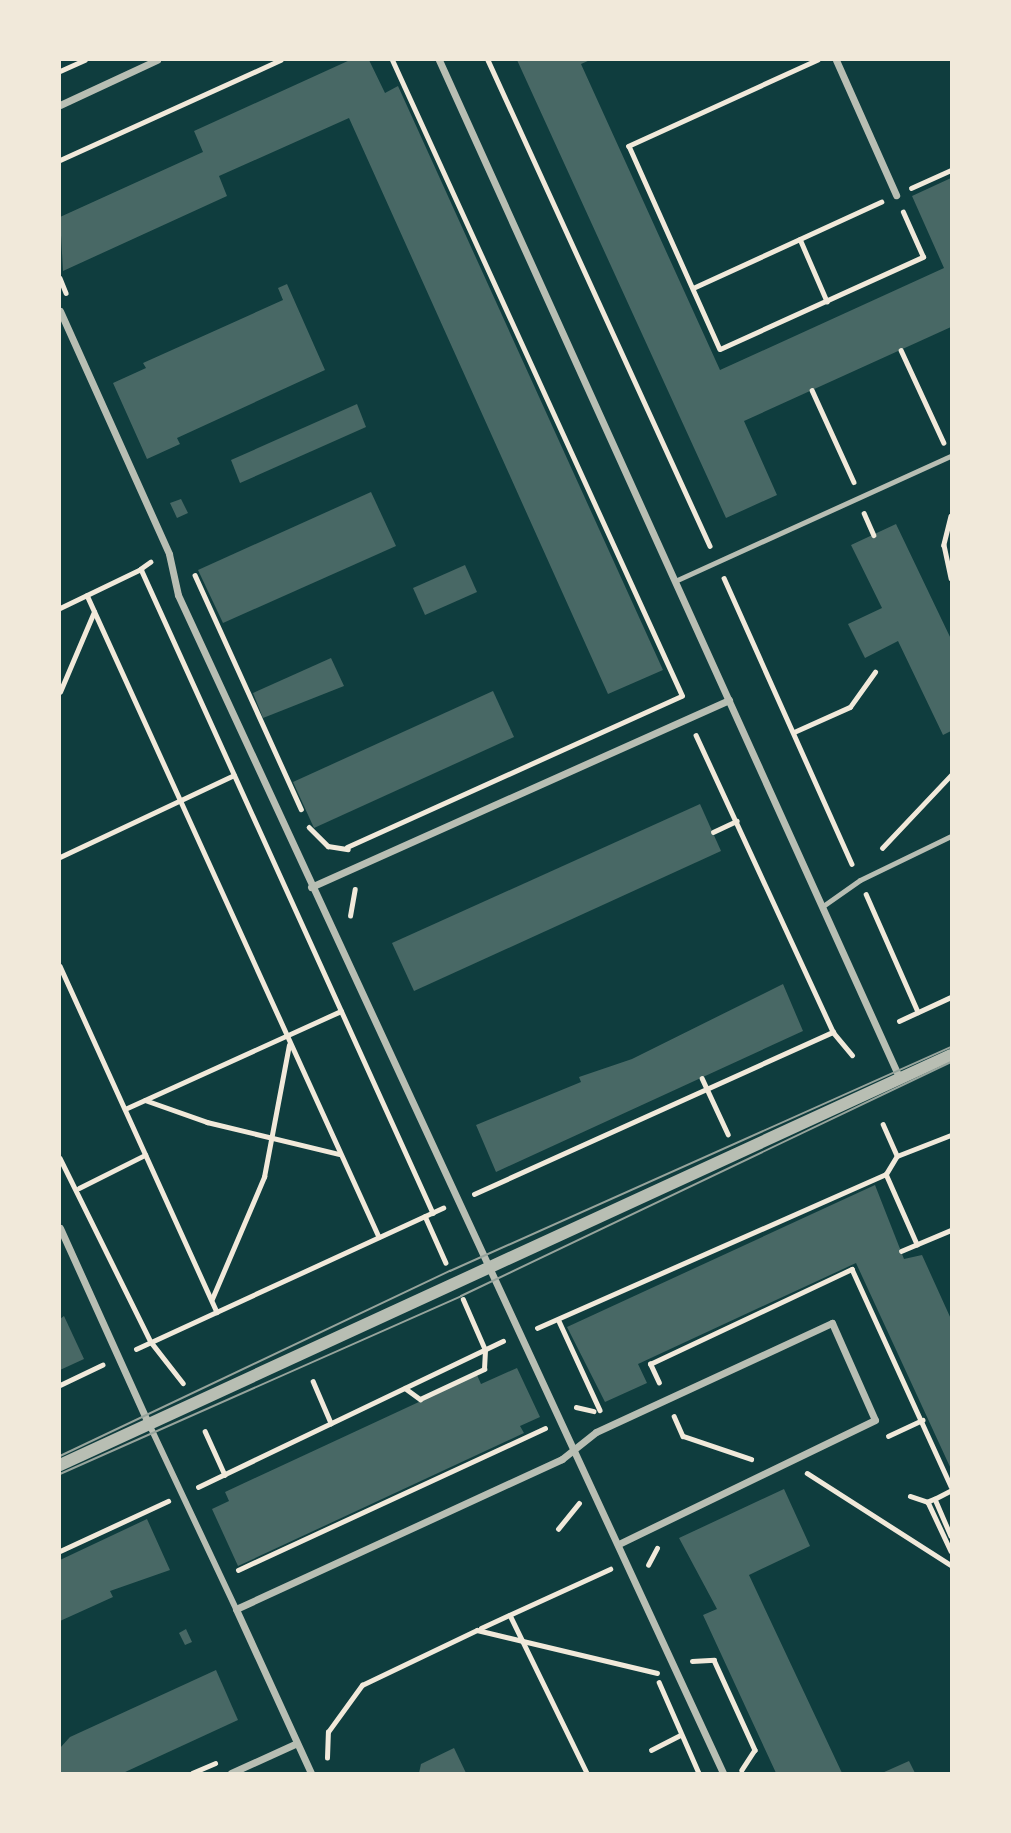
<!DOCTYPE html>
<html>
<head>
<meta charset="utf-8">
<style>
	body { margin:0 }
	#map { position:relative; width:1011px; height:1833px; overflow:hidden; background:#0f3d3e; font-family:"Varela Round",sans-serif }
	div>[style] { position:absolute }
	.building>* { inset:0; background:#486865 }
	.path>* { height:4.5px; margin:-2.25px; padding:0 2.25px; transform-origin:2.25px; border-radius:2.25px; background:#f1e9da }
	.service>* { height:5px; margin:-2.5px; padding:0 2.5px; transform-origin:2.5px; border-radius:2.5px; background:#b8beb3 }
	.pedestrian>* { height:6px; margin:-3px; padding:0 3px; transform-origin:3px; border-radius:3px; background:#b8beb3 }
	.minor>* { height:7px; margin:-3.5px; padding:0 3.5px; transform-origin:3.5px; border-radius:3.5px; background:#b8beb3 }
	.tertiary>* { height:12px; margin:-6px; padding:0 6px; transform-origin:6px; border-radius:6px; background:#b8beb3 }
	.tram>* { height:2px; margin:-1px; padding:0 1px; transform-origin:1px; border-radius:1px; background:#97a49c }
	span { translate:-50% -50%; white-space:nowrap; text-align:center; line-height:1.15; -webkit-text-stroke:7px #f1e9da; paint-order:stroke }
	.frame { position:absolute; inset:0; border:61px solid #f1e9da; pointer-events:none }
</style>
</head>
<body>
<div id="map">
	<div class="building">
		<div style="clip-path:polygon(350px 60px,369px 60px,385px 93px,398px 86px,663px 670px,608px 694px,349px 118px,219px 176px,227px 196px,63px 271px,60px 217px,203px 152px,194px 131px)"></div>
		<div style="clip-path:polygon(517px 60px,590px 60px,581px 64px,720px 370px,944px 268px,912px 196px,951px 178px,951px 327px,744px 421px,777px 495px,726px 518px)"></div>
		<div style="clip-path:polygon(287px 284px,325px 370px,177px 438px,180px 444px,147px 459px,113px 383px,146px 368px,143px 363px,283px 300px,278px 288px)"></div>
		<div style="clip-path:polygon(357px 404px,366px 427px,240px 483px,231px 460px)"></div>
		<div style="clip-path:polygon(371px 492px,396px 546px,223px 623px,198px 570px)"></div>
		<div style="clip-path:polygon(181px 499px,188px 513px,177px 518px,170px 503px)"></div>
		<div style="clip-path:polygon(896px 524px,951px 639px,951px 731px,943px 735px,898px 641px,865px 658px,848px 624px,882px 608px,851px 545px)"></div>
		<div style="clip-path:polygon(465px 565px,477px 592px,425px 615px,413px 588px)"></div>
		<div style="clip-path:polygon(331px 658px,344px 686px,263px 718px,253px 693px)"></div>
		<div style="clip-path:polygon(493px 691px,514px 737px,314px 828px,293px 782px)"></div>
		<div style="clip-path:polygon(700px 804px,721px 851px,414px 991px,392px 943px)"></div>
		<div style="clip-path:polygon(783px 984px,803px 1031px,496px 1172px,476px 1125px,581px 1082px,579px 1077px,632px 1059px)"></div>
		<div style="clip-path:polygon(875px 1185px,904px 1259px,922px 1255px,951px 1319px,951px 1469px,856px 1263px,638px 1364px,647px 1383px,605px 1402px,567px 1327px)"></div>
		<div style="clip-path:polygon(64px 1316px,84px 1359px,60px 1370px,60px 1319px)"></div>
		<div style="clip-path:polygon(517px 1368px,540px 1417px,520px 1426px,524px 1433px,238px 1566px,212px 1509px,229px 1501px,225px 1492px,477px 1375px,481px 1384px)"></div>
		<div style="clip-path:polygon(784px 1489px,810px 1546px,749px 1575px,842px 1773px,776px 1773px,703px 1615px,717px 1609px,679px 1538px)"></div>
		<div style="clip-path:polygon(147px 1519px,170px 1570px,110px 1591px,113px 1597px,60px 1621px,60px 1560px)"></div>
		<div style="clip-path:polygon(186px 1629px,192px 1642px,185px 1645px,179px 1633px)"></div>
		<div style="clip-path:polygon(216px 1670px,238px 1720px,123px 1773px,60px 1773px,60px 1748px,70px 1737px)"></div>
		<div style="clip-path:polygon(454px 1748px,466px 1773px,419px 1773px,421px 1764px)"></div>
		<div style="clip-path:polygon(909px 1761px,915px 1773px,882px 1773px)"></div>
	</div>
	<div class="path">
		<div style="left:488px;top:60px;width:534px;rotate:65.45deg"></div>
		<div style="left:818px;top:60px;width:208px;rotate:155.5deg"></div>
		<div style="left:629px;top:146px;width:222px;rotate:65.9deg"></div>
		<div style="left:720px;top:349px;width:223px;rotate:-24.4deg"></div>
		<div style="left:923px;top:257px;width:49px;rotate:-114deg"></div>
		<div style="left:60px;top:71px;width:27px;rotate:-24deg"></div>
		<div style="left:60px;top:160px;width:242px;rotate:-24.4deg"></div>
		<div style="left:911px;top:188px;width:44px;rotate:-24.2deg"></div>
		<div style="left:800px;top:239px;width:68px;rotate:66.5deg"></div>
		<div style="left:60px;top:278px;width:16px;rotate:68deg"></div>
		<div style="left:693px;top:288px;width:207px;rotate:-24.6deg"></div>
		<div style="left:901px;top:350px;width:102px;rotate:65.2deg"></div>
		<div style="left:812px;top:390px;width:101px;rotate:65.5deg"></div>
		<div style="left:864px;top:513px;width:24px;rotate:66deg"></div>
		<div style="left:951px;top:516px;width:30px;rotate:104deg"></div>
		<div style="left:944px;top:545px;width:34px;rotate:78deg"></div>
		<div style="left:151px;top:562px;width:12px;rotate:145deg"></div>
		<div style="left:141px;top:569px;width:707px;rotate:65.61deg"></div>
		<div style="left:195px;top:575px;width:257px;rotate:65.6deg"></div>
		<div style="left:724px;top:578px;width:313px;rotate:65.9deg"></div>
		<div style="left:87px;top:595px;width:705px;rotate:65.54deg"></div>
		<div style="left:60px;top:608px;width:90px;rotate:-25.7deg"></div>
		<div style="left:60px;top:692px;width:87px;rotate:-67deg"></div>
		<div style="left:794px;top:732px;width:61px;rotate:-24.1deg"></div>
		<div style="left:850px;top:707px;width:43px;rotate:-54.5deg"></div>
		<div style="left:696px;top:735px;width:327px;rotate:65.2deg"></div>
		<div style="left:833px;top:1032px;width:30px;rotate:50deg"></div>
		<div style="left:309px;top:827px;width:27px;rotate:45deg"></div>
		<div style="left:328px;top:846px;width:20px;rotate:9deg"></div>
		<div style="left:713px;top:832px;width:26px;rotate:-25deg"></div>
		<div style="left:347px;top:847px;width:367px;rotate:-24.3deg"></div>
		<div style="left:682px;top:696px;width:699px;rotate:-114.51deg"></div>
		<div style="left:882px;top:848px;width:100px;rotate:-46.6deg"></div>
		<div style="left:60px;top:857px;width:192px;rotate:-25.2deg"></div>
		<div style="left:866px;top:894px;width:129px;rotate:66.2deg"></div>
		<div style="left:350px;top:916px;width:27px;rotate:-80deg"></div>
		<div style="left:60px;top:966px;width:380px;rotate:65.6deg"></div>
		<div style="left:899px;top:1021px;width:57px;rotate:-24.8deg"></div>
		<div style="left:702px;top:1078px;width:62px;rotate:65.1deg"></div>
		<div style="left:145px;top:1100px;width:66px;rotate:19.5deg"></div>
		<div style="left:207px;top:1122px;width:136px;rotate:13.6deg"></div>
		<div style="left:125px;top:1109px;width:237px;rotate:-24.4deg"></div>
		<div style="left:883px;top:1124px;width:35px;rotate:66deg"></div>
		<div style="left:60px;top:1158px;width:205px;rotate:63.7deg"></div>
		<div style="left:151px;top:1342px;width:52px;rotate:52deg"></div>
		<div style="left:886px;top:1174px;width:77px;rotate:66.1deg"></div>
		<div style="left:79px;top:1188px;width:74px;rotate:-26.6deg"></div>
		<div style="left:474px;top:1194px;width:394px;rotate:-24.3deg"></div>
		<div style="left:425px;top:1216px;width:51px;rotate:65.9deg"></div>
		<div style="left:901px;top:1251px;width:54px;rotate:-22.8deg"></div>
		<div style="left:212px;top:1299px;width:133px;rotate:-66.9deg"></div>
		<div style="left:264px;top:1177px;width:134px;rotate:-79.3deg"></div>
		<div style="left:559px;top:1321px;width:98px;rotate:65.3deg"></div>
		<div style="left:537px;top:1328px;width:381px;rotate:-23.8deg"></div>
		<div style="left:886px;top:1174px;width:21px;rotate:-59deg"></div>
		<div style="left:897px;top:1156px;width:58px;rotate:-21.3deg"></div>
		<div style="left:136px;top:1349px;width:338px;rotate:-24.7deg"></div>
		<div style="left:313px;top:1381px;width:46px;rotate:66.8deg"></div>
		<div style="left:659px;top:1383px;width:21px;rotate:-115deg"></div>
		<div style="left:650px;top:1364px;width:223px;rotate:-25.2deg"></div>
		<div style="left:852px;top:1269px;width:239px;rotate:65.5deg"></div>
		<div style="left:60px;top:1385px;width:47px;rotate:-25.5deg"></div>
		<div style="left:405px;top:1388px;width:19px;rotate:36deg"></div>
		<div style="left:420px;top:1399px;width:71px;rotate:-25.1deg"></div>
		<div style="left:484px;top:1369px;width:19px;rotate:-87deg"></div>
		<div style="left:485px;top:1350px;width:55px;rotate:-113.7deg"></div>
		<div style="left:576px;top:1407px;width:18px;rotate:13deg"></div>
		<div style="left:674px;top:1416px;width:22px;rotate:66deg"></div>
		<div style="left:683px;top:1436px;width:72px;rotate:18.7deg"></div>
		<div style="left:205px;top:1431px;width:48px;rotate:65.6deg"></div>
		<div style="left:888px;top:1436px;width:38px;rotate:-25deg"></div>
		<div style="left:807px;top:1473px;width:171px;rotate:32.6deg"></div>
		<div style="left:198px;top:1487px;width:338px;rotate:-25.6deg"></div>
		<div style="left:951px;top:1491px;width:18px;rotate:153deg"></div>
		<div style="left:935px;top:1499px;width:40px;rotate:66.6deg"></div>
		<div style="left:910px;top:1496px;width:19px;rotate:18deg"></div>
		<div style="left:935px;top:1499px;width:8px;rotate:157deg"></div>
		<div style="left:928px;top:1502px;width:54px;rotate:64.9deg"></div>
		<div style="left:558px;top:1529px;width:33px;rotate:-51deg"></div>
		<div style="left:60px;top:1551px;width:119px;rotate:-24.8deg"></div>
		<div style="left:648px;top:1565px;width:19px;rotate:-62deg"></div>
		<div style="left:238px;top:1570px;width:338px;rotate:-24.8deg"></div>
		<div style="left:510px;top:1615px;width:176px;rotate:64deg"></div>
		<div style="left:481px;top:1628px;width:142px;rotate:-24.6deg"></div>
		<div style="left:692px;top:1661px;width:22px;rotate:-3deg"></div>
		<div style="left:714px;top:1660px;width:99px;rotate:65.5deg"></div>
		<div style="left:755px;top:1750px;width:24px;rotate:123deg"></div>
		<div style="left:659px;top:1682px;width:99px;rotate:66.3deg"></div>
		<div style="left:651px;top:1750px;width:33px;rotate:-27deg"></div>
		<div style="left:327px;top:1758px;width:26px;rotate:-88deg"></div>
		<div style="left:328px;top:1732px;width:58px;rotate:-54.1deg"></div>
		<div style="left:362px;top:1685px;width:127px;rotate:-25.6deg"></div>
		<div style="left:477px;top:1630px;width:185px;rotate:13.4deg"></div>
		<div style="left:192px;top:1773px;width:25px;rotate:-23deg"></div>
	</div>
	<div class="service">
		<div style="left:675px;top:581px;width:303px;rotate:-24.4deg"></div>
		<div style="left:823px;top:906px;width:45px;rotate:-35.1deg"></div>
		<div style="left:860px;top:880px;width:101px;rotate:-25.8deg"></div>
	</div>
	<div class="pedestrian">
		<div style="left:149px;top:1424px;width:204px;rotate:64.8deg"></div>
	</div>
	<div class="minor">
		<div style="left:439px;top:60px;width:1118px;rotate:65.66deg"></div>
		<div style="left:836px;top:60px;width:148px;rotate:66deg"></div>
		<div style="left:60px;top:105px;width:107px;rotate:-24.9deg"></div>
		<div style="left:60px;top:311px;width:266px;rotate:65.8deg"></div>
		<div style="left:169px;top:554px;width:42px;rotate:77.6deg"></div>
		<div style="left:178px;top:595px;width:1298px;rotate:65.17deg"></div>
		<div style="left:311px;top:887px;width:458px;rotate:-24.1deg"></div>
		<div style="left:60px;top:1228px;width:214px;rotate:65.7deg"></div>
		<div style="left:231px;top:1773px;width:72px;rotate:-24.4deg"></div>
		<div style="left:311px;top:1773px;width:180px;rotate:-114.6deg"></div>
		<div style="left:236px;top:1609px;width:359px;rotate:-24.7deg"></div>
		<div style="left:562px;top:1459px;width:43px;rotate:-38.5deg"></div>
		<div style="left:596px;top:1432px;width:260px;rotate:-24.8deg"></div>
		<div style="left:832px;top:1323px;width:106px;rotate:66.1deg"></div>
		<div style="left:875px;top:1420px;width:285px;rotate:154.2deg"></div>
	</div>
	<div class="tertiary">
		<div style="left:60px;top:1465px;width:981px;rotate:-24.71deg"></div>
	</div>
	<div class="tram">
		<div style="left:60px;top:1456px;width:432px;rotate:-25.4deg"></div>
		<div style="left:450px;top:1271px;width:549px;rotate:-24.09deg"></div>
		<div style="left:60px;top:1474px;width:439px;rotate:-23.9deg"></div>
		<div style="left:461px;top:1296px;width:543px;rotate:-25.53deg"></div>
	</div>
	<div class="frame"></div>
</div>
</body>
</html>
